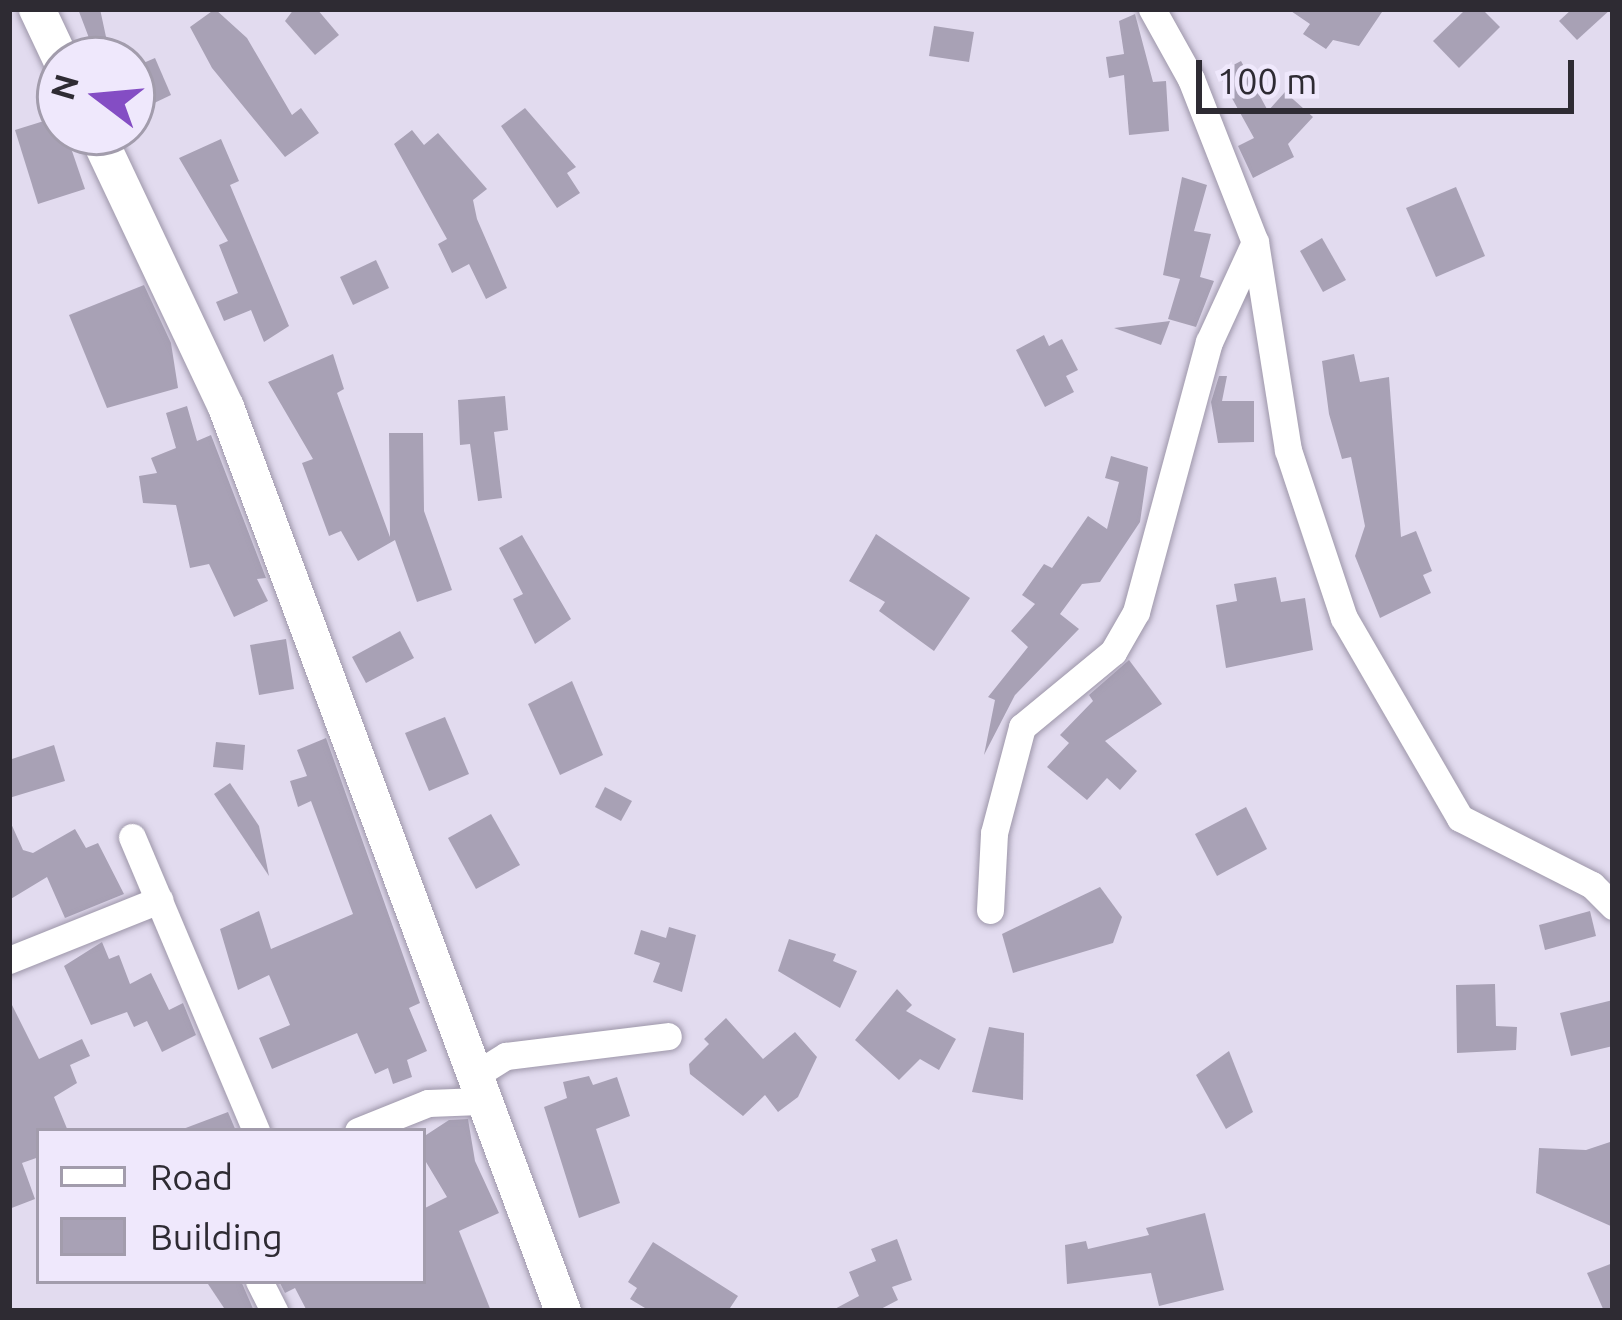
<!DOCTYPE html>
<html>
<head>
<meta charset="utf-8">
<style>
	body { margin:0 }
	#map { position:relative; width:1622px; height:1320px; overflow:hidden; background:#e2dbef; font-family:Ubuntu,sans-serif }
	div>[style] { position:absolute }
	.building>* { inset:0; background:#a8a1b5 }
	.roads { filter:drop-shadow(0 0 3px #9d96a9) drop-shadow(0 0 3px #9d96a9) }
	.street>* { height:27px; margin:-13.5px; padding:0 13.5px; transform-origin:13.5px; border-radius:13.5px; background:#fff }
	.secondary>* { height:36px; margin:-18px; padding:0 18px; transform-origin:18px; border-radius:18px; background:#fff }
	span { translate:-50% -50%; white-space:nowrap; text-align:center; line-height:1.15; -webkit-text-stroke:12px #efe8fc; paint-order:stroke }
	.frame { position:absolute; inset:0; border:12px solid #2e2b33; pointer-events:none }
	.legend { position:absolute; left:36px; top:1128px; width:390px; height:156px; box-sizing:border-box; background:#efe8fc; border:3px solid #a29cac; margin:0; padding:15px 21px; list-style:none; font-size:36px; color:#2e2b33 }
	.legend li { display:flex; align-items:center; gap:24px; height:60px }
	.legend b { width:60px; border:3px solid #a29cac }
	.north { position:absolute; left:36px; top:36px; width:120px; height:120px; box-sizing:border-box; background:#efe8fc; border:3px solid #a29cac; border-radius:50%; rotate:286deg; font-size:33px; font-weight:700; line-height:48px; text-align:center; color:#2e2b33 }
	.north::after { content:''; display:block; margin:auto; width:42px; height:54px; background:#844dc4; clip-path:polygon(50% 0,100% 100%,50% 72%,0 100%) }
	.scale { position:absolute; left:1196px; top:60px; width:378px; height:54px; box-sizing:border-box; border:6px solid #2e2b33; border-top:0; padding-left:15px; font-size:36px; line-height:42px; white-space:nowrap; color:#2e2b33; -webkit-text-stroke:9px #efe8fc; paint-order:stroke }
</style>
</head>
<body>
<div id="map">
	<div class="building">
		<div style="clip-path:polygon(78px 9px,100px 9px,111px 60px,84px 60px,80px 40px,89px 38px)"></div>
		<div style="clip-path:polygon(215px 9px,247px 38px,292px 115px,301px 108px,319px 133px,285px 157px,212px 68px,190px 27px)"></div>
		<div style="clip-path:polygon(294px 9px,317px 9px,339px 35px,315px 55px,285px 21px)"></div>
		<div style="clip-path:polygon(1288px 9px,1384px 9px,1359px 46px,1333px 40px,1326px 49px,1303px 34px,1310px 24px)"></div>
		<div style="clip-path:polygon(1466px 9px,1482px 9px,1500px 27px,1459px 68px,1433px 41px)"></div>
		<div style="clip-path:polygon(1572px 9px,1611px 9px,1577px 40px,1559px 21px)"></div>
		<div style="clip-path:polygon(1135px 14px,1153px 82px,1166px 81px,1169px 131px,1129px 135px,1124px 75px,1109px 78px,1106px 57px,1124px 54px,1119px 21px)"></div>
		<div style="clip-path:polygon(934px 26px,974px 32px,969px 62px,929px 56px)"></div>
		<div style="clip-path:polygon(155px 58px,171px 95px,150px 105px,134px 67px)"></div>
		<div style="clip-path:polygon(1241px 61px,1268px 111px,1285px 92px,1313px 117px,1288px 144px,1294px 157px,1253px 178px,1238px 146px,1254px 138px,1218px 73px)"></div>
		<div style="clip-path:polygon(525px 108px,576px 167px,567px 173px,580px 193px,557px 208px,501px 126px)"></div>
		<div style="clip-path:polygon(60px 116px,85px 189px,38px 204px,15px 130px)"></div>
		<div style="clip-path:polygon(412px 130px,424px 145px,438px 133px,487px 189px,473px 200px,477px 219px,507px 288px,486px 299px,469px 264px,452px 273px,438px 244px,447px 239px,394px 144px)"></div>
		<div style="clip-path:polygon(221px 139px,239px 181px,230px 185px,289px 326px,264px 342px,251px 310px,224px 321px,216px 302px,238px 293px,219px 245px,228px 241px,179px 158px)"></div>
		<div style="clip-path:polygon(1182px 177px,1207px 185px,1194px 231px,1211px 234px,1200px 277px,1214px 281px,1196px 327px,1168px 319px,1180px 279px,1163px 275px)"></div>
		<div style="clip-path:polygon(1456px 187px,1485px 256px,1436px 277px,1406px 208px)"></div>
		<div style="clip-path:polygon(1322px 238px,1346px 280px,1323px 292px,1300px 251px)"></div>
		<div style="clip-path:polygon(376px 260px,389px 288px,353px 305px,340px 277px)"></div>
		<div style="clip-path:polygon(144px 285px,171px 343px,178px 388px,107px 408px,69px 315px)"></div>
		<div style="clip-path:polygon(1170px 321px,1161px 345px,1114px 328px)"></div>
		<div style="clip-path:polygon(1044px 335px,1049px 346px,1062px 339px,1078px 370px,1066px 376px,1074px 392px,1045px 407px,1016px 350px)"></div>
		<div style="clip-path:polygon(333px 354px,344px 389px,337px 393px,390px 537px,389px 433px,423px 433px,424px 511px,452px 590px,417px 602px,395px 540px,358px 561px,341px 531px,329px 536px,302px 463px,313px 459px,268px 382px)"></div>
		<div style="clip-path:polygon(1354px 354px,1360px 382px,1389px 377px,1401px 537px,1416px 531px,1432px 571px,1423px 575px,1431px 593px,1380px 618px,1355px 556px,1365px 526px,1351px 457px,1342px 459px,1329px 414px,1322px 361px)"></div>
		<div style="clip-path:polygon(1219px 376px,1227px 376px,1222px 401px,1254px 401px,1254px 442px,1218px 443px,1211px 402px)"></div>
		<div style="clip-path:polygon(505px 396px,508px 430px,494px 432px,502px 498px,478px 501px,470px 444px,460px 445px,458px 400px)"></div>
		<div style="clip-path:polygon(187px 406px,197px 441px,211px 435px,266px 578px,257px 579px,268px 601px,234px 617px,209px 564px,190px 568px,176px 505px,143px 503px,139px 476px,157px 473px,151px 458px,176px 448px,166px 413px)"></div>
		<div style="clip-path:polygon(1111px 456px,1148px 467px,1140px 522px,1100px 582px,1082px 584px,1060px 614px,1079px 629px,1015px 695px,984px 755px,995px 700px,988px 697px,1028px 647px,1011px 631px,1035px 604px,1022px 595px,1044px 564px,1052px 568px,1088px 516px,1107px 529px,1119px 482px,1105px 478px)"></div>
		<div style="clip-path:polygon(876px 534px,970px 598px,934px 651px,879px 611px,885px 602px,849px 581px)"></div>
		<div style="clip-path:polygon(522px 535px,571px 619px,535px 644px,513px 599px,523px 594px,499px 548px)"></div>
		<div style="clip-path:polygon(1276px 577px,1281px 602px,1305px 598px,1313px 650px,1226px 668px,1216px 605px,1237px 601px,1234px 584px)"></div>
		<div style="clip-path:polygon(400px 631px,414px 658px,366px 683px,352px 657px)"></div>
		<div style="clip-path:polygon(286px 639px,294px 689px,259px 695px,250px 645px)"></div>
		<div style="clip-path:polygon(1129px 660px,1162px 704px,1105px 741px,1137px 771px,1120px 790px,1107px 778px,1087px 800px,1047px 767px,1069px 743px,1060px 735px,1093px 701px,1089px 695px)"></div>
		<div style="clip-path:polygon(572px 681px,603px 755px,560px 775px,528px 704px)"></div>
		<div style="clip-path:polygon(445px 717px,469px 774px,429px 791px,405px 733px)"></div>
		<div style="clip-path:polygon(326px 738px,420px 1003px,409px 1008px,427px 1051px,407px 1060px,412px 1077px,393px 1084px,388px 1068px,375px 1074px,357px 1033px,272px 1069px,259px 1038px,290px 1025px,269px 975px,238px 990px,220px 929px,259px 911px,271px 949px,353px 914px,311px 801px,298px 807px,290px 781px,307px 776px,297px 750px)"></div>
		<div style="clip-path:polygon(216px 742px,245px 745px,243px 770px,213px 767px)"></div>
		<div style="clip-path:polygon(54px 745px,65px 781px,9px 798px,9px 760px)"></div>
		<div style="clip-path:polygon(230px 783px,259px 826px,269px 876px,214px 794px)"></div>
		<div style="clip-path:polygon(605px 787px,632px 801px,621px 821px,595px 807px)"></div>
		<div style="clip-path:polygon(1246px 807px,1267px 849px,1217px 876px,1195px 834px)"></div>
		<div style="clip-path:polygon(491px 814px,520px 865px,476px 889px,448px 838px)"></div>
		<div style="clip-path:polygon(9px 819px,23px 850px,33px 853px,75px 829px,86px 848px,98px 843px,124px 894px,65px 918px,47px 877px,9px 900px)"></div>
		<div style="clip-path:polygon(1100px 887px,1122px 917px,1113px 943px,1013px 973px,1002px 934px)"></div>
		<div style="clip-path:polygon(1590px 911px,1596px 936px,1545px 950px,1539px 925px)"></div>
		<div style="clip-path:polygon(669px 927px,696px 935px,682px 992px,653px 982px,660px 963px,634px 954px,641px 930px,666px 938px)"></div>
		<div style="clip-path:polygon(789px 939px,836px 954px,833px 961px,857px 971px,840px 1008px,778px 971px)"></div>
		<div style="clip-path:polygon(102px 942px,109px 959px,119px 955px,130px 984px,151px 973px,169px 1010px,183px 1003px,196px 1035px,162px 1052px,147px 1021px,134px 1027px,127px 1012px,91px 1025px,64px 966px)"></div>
		<div style="clip-path:polygon(1495px 984px,1496px 1026px,1517px 1027px,1516px 1050px,1457px 1053px,1456px 985px)"></div>
		<div style="clip-path:polygon(897px 989px,912px 1005px,906px 1011px,956px 1039px,939px 1070px,920px 1059px,899px 1080px,855px 1040px)"></div>
		<div style="clip-path:polygon(9px 999px,39px 1059px,82px 1039px,90px 1056px,70px 1065px,77px 1083px,54px 1097px,68px 1131px,39px 1131px,39px 1157px,22px 1163px,35px 1199px,9px 1209px)"></div>
		<div style="clip-path:polygon(1613px 1000px,1613px 1046px,1571px 1056px,1560px 1013px)"></div>
		<div style="clip-path:polygon(726px 1018px,763px 1059px,795px 1032px,817px 1057px,798px 1097px,778px 1112px,765px 1095px,743px 1116px,690px 1074px,689px 1064px,709px 1044px,704px 1039px)"></div>
		<div style="clip-path:polygon(989px 1027px,1024px 1033px,1023px 1100px,972px 1092px)"></div>
		<div style="clip-path:polygon(1229px 1051px,1253px 1112px,1226px 1129px,1196px 1075px)"></div>
		<div style="clip-path:polygon(589px 1076px,593px 1085px,617px 1077px,630px 1116px,596px 1129px,620px 1203px,579px 1218px,544px 1107px,567px 1098px,563px 1082px)"></div>
		<div style="clip-path:polygon(228px 1112px,236px 1131px,183px 1131px,183px 1129px)"></div>
		<div style="clip-path:polygon(468px 1119px,475px 1161px,499px 1213px,459px 1231px,491px 1311px,307px 1311px,295px 1288px,285px 1293px,279px 1281px,423px 1281px,423px 1209px,447px 1197px,423px 1157px,423px 1137px,449px 1120px)"></div>
		<div style="clip-path:polygon(1613px 1141px,1613px 1227px,1536px 1193px,1539px 1148px,1586px 1150px)"></div>
		<div style="clip-path:polygon(1205px 1213px,1224px 1290px,1159px 1306px,1151px 1273px,1067px 1284px,1065px 1245px,1086px 1241px,1088px 1249px,1149px 1235px,1146px 1228px)"></div>
		<div style="clip-path:polygon(897px 1239px,912px 1280px,892px 1287px,898px 1300px,877px 1311px,831px 1311px,859px 1296px,849px 1272px,876px 1261px,871px 1249px)"></div>
		<div style="clip-path:polygon(653px 1242px,738px 1296px,728px 1311px,650px 1311px,630px 1299px,637px 1288px,628px 1282px)"></div>
		<div style="clip-path:polygon(1613px 1263px,1613px 1311px,1604px 1311px,1587px 1273px)"></div>
		<div style="clip-path:polygon(206px 1281px,241px 1281px,254px 1311px,226px 1311px)"></div>
	</div>
	<div class="roads">
		<div class="street">
			<div style="left:1152px;top:9px;width:80px;rotate:60.9deg"></div>
			<div style="left:1191px;top:79px;width:175px;rotate:68.6deg"></div>
			<div style="left:1255px;top:242px;width:211px;rotate:81deg"></div>
			<div style="left:1288px;top:450px;width:177px;rotate:71.6deg"></div>
			<div style="left:1344px;top:618px;width:231px;rotate:59.9deg"></div>
			<div style="left:1460px;top:818px;width:148px;rotate:26.9deg"></div>
			<div style="left:1592px;top:885px;width:30px;rotate:45deg"></div>
			<div style="left:132px;top:837px;width:319px;rotate:67.1deg"></div>
			<div style="left:990px;top:910px;width:77px;rotate:-87deg"></div>
			<div style="left:994px;top:833px;width:110px;rotate:-75.2deg"></div>
			<div style="left:1022px;top:727px;width:118px;rotate:-39.5deg"></div>
			<div style="left:1113px;top:652px;width:46px;rotate:-60.1deg"></div>
			<div style="left:1136px;top:612px;width:280px;rotate:-74.9deg"></div>
			<div style="left:1209px;top:342px;width:110px;rotate:-65.3deg"></div>
			<div style="left:9px;top:960px;width:162px;rotate:-21.8deg"></div>
			<div style="left:472px;top:1077px;width:40px;rotate:-32deg"></div>
			<div style="left:506px;top:1056px;width:163px;rotate:-7deg"></div>
			<div style="left:358px;top:1131px;width:75px;rotate:-21.8deg"></div>
			<div style="left:428px;top:1103px;width:52px;rotate:-2.2deg"></div>
			<div style="left:259px;top:1281px;width:34px;rotate:63deg"></div>
		</div>
		<div class="secondary">
			<div style="left:37px;top:9px;width:56px;rotate:64.8deg"></div>
			<div style="left:96px;top:132px;width:304px;rotate:64.7deg"></div>
			<div style="left:226px;top:407px;width:965px;rotate:69.56deg"></div>
		</div>
	</div>
	<div class="frame"></div>
	<ul class="legend">
	<li><b style="height:15px;background:#fff"></b>Road</li>
	<li><b style="height:33px;background:#a8a1b5"></b>Building</li>
	</ul>
	<div class="north">N</div>
	<div class="scale">100 m</div>
</div>
</body>
</html>
